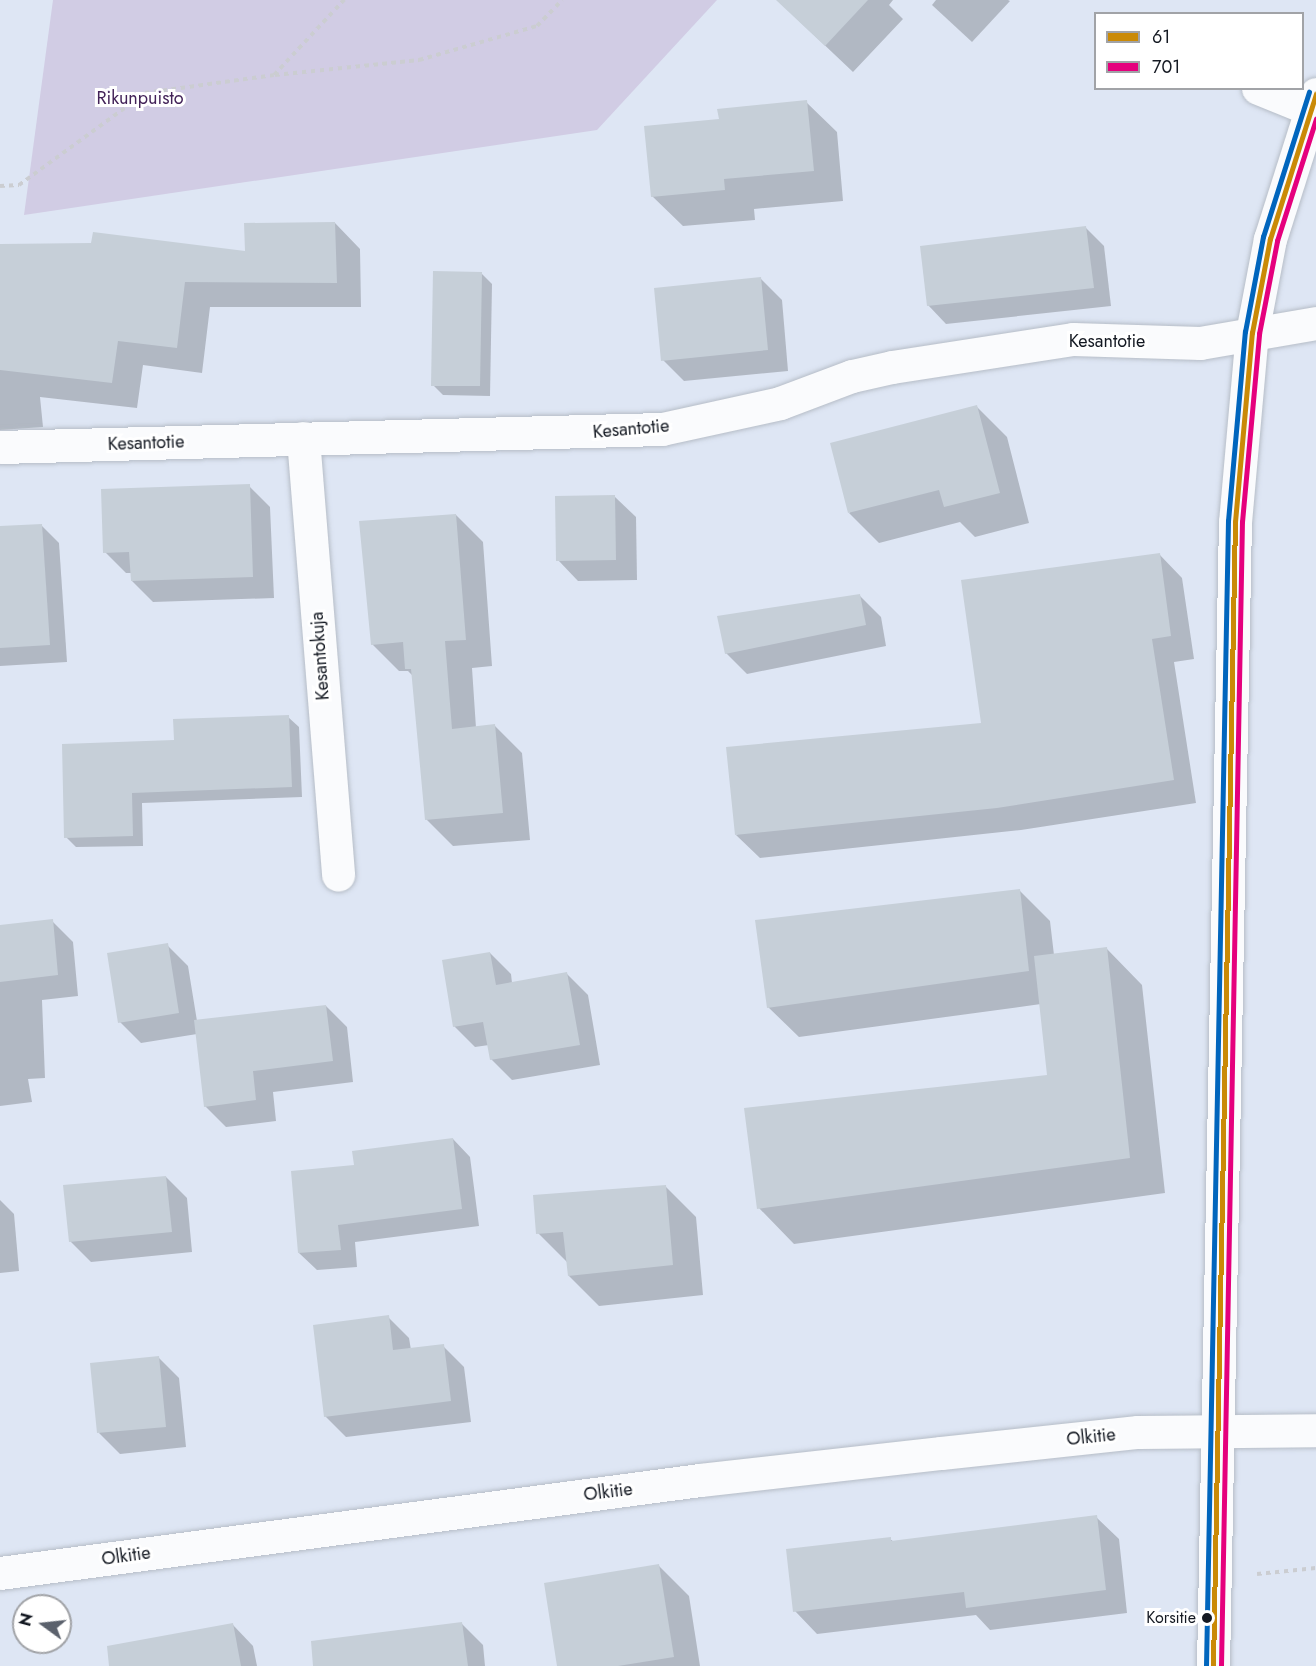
<!DOCTYPE html>
<html>
<head>
<meta charset="utf-8">
<style>
	body { margin:0 }
	#map { position:relative; width:1316px; height:1666px; overflow:hidden; background:#dee6f4; font-family:Jost,sans-serif }
	div>[style] { position:absolute }
	.green>* { inset:0; background:#d1cce4 }
	.shadow>* { inset:0; background:#0003 }
	.building>* { inset:0; background:#c6cfd8 }
	.path>* { height:4px; margin-top:-2px; transform-origin:0; background:repeating-linear-gradient(90deg,#cbcdd1 0 4.5px,transparent 0 9px) }
	.roads { filter:drop-shadow(0 0 2px #b6bdc7) drop-shadow(0 0 2px #b6bdc7) }
	.street>* { height:33px; margin:-16.5px; padding:0 16.5px; transform-origin:16.5px; border-radius:16.5px; background:#fafbfd }
	.secondary>* { height:33px; margin:-16.5px; padding:0 16.5px; transform-origin:16.5px; border-radius:16.5px; background:#fafbfd }
	.bus-1>* { height:4.5px; margin:-2.25px; padding:0 2.25px; transform-origin:2.25px; border-radius:2.25px; background:#ca8a07 }
	.bus-2>* { height:4.5px; margin:-2.25px; padding:0 2.25px; transform-origin:2.25px; border-radius:2.25px; background:#e5007d }
	.bus-3>* { height:4.5px; margin:-2.25px; padding:0 2.25px; transform-origin:2.25px; border-radius:2.25px; background:#0065bd }
	.dots>* { width:16px; height:16px; translate:-50% -50%; box-sizing:border-box; border:3px solid #fff; border-radius:50% }
	span { translate:-50% -50%; white-space:nowrap; text-align:center; line-height:1.15; -webkit-text-stroke:6px #fff; paint-order:stroke }
	.bus-label { font-size:16px; color:#141922 }
	.right { translate:-100% -50%; text-align:right }
	.park-label { font-size:18px; color:#422258 }
	.street-label { font-size:18px; color:#141922 }
	.legend { position:absolute; left:1094px; top:12px; width:210px; height:78px; box-sizing:border-box; background:#fff; border:2px solid #a1a3a7; margin:0; padding:8px 10px; list-style:none; font-size:18px; color:#141922 }
	.legend li { display:flex; align-items:center; gap:12px; height:30px }
	.legend b { width:30px; border:2px solid #a1a3a7 }
	.north { position:absolute; left:12px; top:1594px; width:60px; height:60px; box-sizing:border-box; background:#fff; border:2px solid #a1a3a7; border-radius:50%; rotate:285deg; font-size:16px; font-weight:700; line-height:24px; text-align:center; color:#141922 }
	.north::after { content:''; display:block; margin:auto; width:21px; height:27px; background:#5b616c; clip-path:polygon(50% 0,100% 100%,50% 72%,0 100%) }
</style>
</head>
<body>
<div id="map">
	<div class="green">
		<div style="clip-path:polygon(53px 0,717px 0,597px 130px,24px 215px)"></div>
	</div>
	<div class="shadow">
		<div style="clip-path:polygon(777px 0,893px 0,889px 5px,903px 19px,853px 72px)"></div>
		<div style="clip-path:polygon(936px 0,1008px 0,1010px 1px,972px 42px,932px 5px)"></div>
		<div style="clip-path:polygon(806px 102px,837px 132px,843px 201px,754px 209px,755px 220px,683px 226px,652px 196px,720px 120px)"></div>
		<div style="clip-path:polygon(335px 223px,360px 249px,361px 307px,210px 307px,202px 373px,143px 365px,137px 408px,40px 397px,43px 427px,0 430px,0 245px,246px 253px)"></div>
		<div style="clip-path:polygon(1086px 228px,1104px 246px,1111px 306px,946px 324px,928px 305px)"></div>
		<div style="clip-path:polygon(481px 273px,492px 284px,490px 396px,443px 395px,433px 385px)"></div>
		<div style="clip-path:polygon(761px 279px,782px 300px,788px 371px,684px 381px,663px 360px)"></div>
		<div style="clip-path:polygon(977px 407px,1007px 437px,1029px 523px,975px 537px,960px 522px,879px 543px,849px 513px)"></div>
		<div style="clip-path:polygon(249px 486px,270px 507px,274px 598px,153px 602px,132px 581px,132px 573px,126px 573px,105px 552px)"></div>
		<div style="clip-path:polygon(615px 497px,636px 517px,637px 580px,578px 581px,558px 560px)"></div>
		<div style="clip-path:polygon(456px 515px,483px 542px,492px 666px,472px 668px,476px 728px,495px 726px,522px 753px,530px 840px,453px 846px,426px 819px,413px 676px,408px 671px,399px 671px,372px 644px)"></div>
		<div style="clip-path:polygon(41px 525px,59px 543px,67px 662px,0 666px,0 528px)"></div>
		<div style="clip-path:polygon(1159px 554px,1182px 578px,1194px 659px,1174px 662px,1196px 803px,1021px 830px,760px 858px,736px 835px,983px 724px)"></div>
		<div style="clip-path:polygon(860px 596px,881px 617px,886px 646px,747px 674px,726px 653px)"></div>
		<div style="clip-path:polygon(288px 717px,299px 727px,302px 797px,142px 803px,143px 846px,76px 847px,66px 837px,175px 742px)"></div>
		<div style="clip-path:polygon(1020px 891px,1050px 921px,1054px 955px,1107px 949px,1142px 985px,1165px 1193px,794px 1244px,759px 1208px,1049px 1076px,1041px 1004px,799px 1037px,768px 1007px)"></div>
		<div style="clip-path:polygon(52px 921px,73px 942px,78px 996px,42px 1000px,45px 1078px,28px 1079px,32px 1102px,0 1106px,0 927px)"></div>
		<div style="clip-path:polygon(167px 945px,188px 966px,197px 1021px,326px 1006px,347px 1027px,353px 1082px,273px 1092px,276px 1121px,226px 1127px,205px 1106px,197px 1034px,141px 1043px,120px 1022px)"></div>
		<div style="clip-path:polygon(490px 953px,511px 974px,512px 983px,567px 974px,588px 995px,600px 1065px,512px 1080px,491px 1059px,489px 1045px,475px 1047px,454px 1026px)"></div>
		<div style="clip-path:polygon(453px 1139px,470px 1157px,479px 1226px,355px 1242px,357px 1267px,317px 1270px,299px 1253px,356px 1166px)"></div>
		<div style="clip-path:polygon(166px 1177px,187px 1198px,192px 1252px,91px 1262px,70px 1241px)"></div>
		<div style="clip-path:polygon(666px 1187px,696px 1217px,703px 1295px,599px 1306px,569px 1276px,568px 1263px,538px 1233px)"></div>
		<div style="clip-path:polygon(0 1200px,14px 1214px,19px 1271px,0 1273px)"></div>
		<div style="clip-path:polygon(388px 1317px,409px 1338px,411px 1350px,443px 1346px,464px 1367px,471px 1422px,346px 1437px,325px 1416px)"></div>
		<div style="clip-path:polygon(158px 1357px,179px 1378px,186px 1447px,120px 1454px,99px 1433px)"></div>
		<div style="clip-path:polygon(1096px 1517px,1119px 1539px,1127px 1613px,990px 1630px,976px 1615px,817px 1634px,795px 1611px,890px 1539px,894px 1542px)"></div>
		<div style="clip-path:polygon(659px 1566px,689px 1596px,700px 1666px,558px 1666px)"></div>
		<div style="clip-path:polygon(462px 1624px,483px 1645px,485px 1666px,356px 1666px)"></div>
		<div style="clip-path:polygon(233px 1625px,253px 1646px,257px 1666px,183px 1666px)"></div>
	</div>
	<div class="building">
		<div style="clip-path:polygon(776px 0,868px 0,825px 46px)"></div>
		<div style="clip-path:polygon(807px 100px,814px 171px,724px 179px,725px 190px,651px 197px,644px 126px,719px 119px,717px 109px)"></div>
		<div style="clip-path:polygon(335px 222px,337px 283px,185px 282px,177px 348px,118px 341px,112px 383px,0 370px,0 244px,91px 243px,93px 232px,245px 251px,244px 223px)"></div>
		<div style="clip-path:polygon(1086px 226px,1094px 288px,927px 306px,920px 246px)"></div>
		<div style="clip-path:polygon(433px 271px,482px 272px,480px 386px,431px 386px)"></div>
		<div style="clip-path:polygon(761px 277px,768px 350px,661px 361px,654px 288px)"></div>
		<div style="clip-path:polygon(977px 405px,1000px 493px,944px 507px,939px 490px,848px 513px,830px 443px)"></div>
		<div style="clip-path:polygon(250px 484px,253px 577px,131px 581px,129px 552px,103px 553px,101px 489px)"></div>
		<div style="clip-path:polygon(615px 495px,616px 560px,556px 561px,555px 496px)"></div>
		<div style="clip-path:polygon(456px 514px,466px 640px,445px 641px,452px 729px,495px 724px,503px 813px,425px 820px,411px 669px,405px 669px,403px 642px,371px 645px,359px 521px)"></div>
		<div style="clip-path:polygon(42px 524px,50px 645px,0 648px,0 526px)"></div>
		<div style="clip-path:polygon(1160px 553px,1171px 636px,1152px 639px,1174px 780px,997px 808px,735px 835px,726px 747px,981px 723px,961px 580px)"></div>
		<div style="clip-path:polygon(860px 594px,866px 625px,725px 654px,717px 616px)"></div>
		<div style="clip-path:polygon(289px 715px,292px 787px,132px 793px,133px 836px,64px 838px,62px 744px,174px 740px,173px 719px)"></div>
		<div style="clip-path:polygon(1020px 889px,1029px 971px,767px 1008px,755px 920px)"></div>
		<div style="clip-path:polygon(53px 919px,58px 975px,0 982px,0 925px)"></div>
		<div style="clip-path:polygon(168px 943px,179px 1013px,118px 1023px,107px 953px)"></div>
		<div style="clip-path:polygon(1107px 947px,1130px 1158px,757px 1209px,744px 1108px,1047px 1075px,1034px 956px)"></div>
		<div style="clip-path:polygon(490px 952px,496px 985px,567px 972px,580px 1045px,490px 1060px,483px 1022px,453px 1027px,442px 960px)"></div>
		<div style="clip-path:polygon(326px 1005px,333px 1061px,253px 1071px,256px 1100px,204px 1107px,194px 1020px)"></div>
		<div style="clip-path:polygon(453px 1138px,462px 1209px,338px 1225px,341px 1250px,298px 1253px,291px 1171px,354px 1165px,352px 1151px)"></div>
		<div style="clip-path:polygon(166px 1176px,172px 1232px,69px 1242px,63px 1185px)"></div>
		<div style="clip-path:polygon(666px 1185px,673px 1265px,568px 1276px,563px 1232px,536px 1234px,533px 1195px)"></div>
		<div style="clip-path:polygon(389px 1315px,393px 1350px,444px 1344px,451px 1401px,324px 1417px,313px 1325px)"></div>
		<div style="clip-path:polygon(159px 1356px,166px 1427px,97px 1433px,90px 1363px)"></div>
		<div style="clip-path:polygon(1097px 1515px,1106px 1590px,966px 1608px,964px 1592px,793px 1612px,786px 1549px,891px 1537px,891px 1541px)"></div>
		<div style="clip-path:polygon(659px 1564px,674px 1657px,618px 1666px,557px 1666px,544px 1583px)"></div>
		<div style="clip-path:polygon(462px 1622px,468px 1666px,313px 1666px,311px 1641px)"></div>
		<div style="clip-path:polygon(233px 1623px,241px 1666px,109px 1666px,107px 1646px)"></div>
	</div>
	<div class="path">
		<div style="left:275px;top:75px;width:145px;rotate:-5.9deg"></div>
		<div style="left:419px;top:60px;width:123px;rotate:-16.1deg"></div>
		<div style="left:537px;top:26px;width:36px;rotate:-46deg"></div>
		<div style="left:0;top:186px;width:19px;rotate:-3deg"></div>
		<div style="left:19px;top:185px;width:156px;rotate:-36.1deg"></div>
		<div style="left:145px;top:93px;width:130px;rotate:-7.9deg"></div>
		<div style="left:274px;top:75px;width:103px;rotate:-47deg"></div>
		<div style="left:1257px;top:1574px;width:59px;rotate:-5.8deg"></div>
	</div>
	<div class="roads">
		<div class="street">
			<div style="left:1258px;top:88px;width:56px;rotate:22deg"></div>
			<div style="left:303px;top:438px;width:438px;rotate:85.4deg"></div>
			<div style="left:0;top:447px;width:662px;rotate:-1.56deg"></div>
			<div style="left:662px;top:429px;width:121px;rotate:-12.4deg"></div>
			<div style="left:780px;top:403px;width:77px;rotate:-20.6deg"></div>
			<div style="left:852px;top:376px;width:41px;rotate:-12.7deg"></div>
			<div style="left:892px;top:367px;width:183px;rotate:-8.8deg"></div>
			<div style="left:1073px;top:339px;width:127px;rotate:1.8deg"></div>
			<div style="left:1200px;top:343px;width:118px;rotate:-9.8deg"></div>
			<div style="left:0;top:1573px;width:706px;rotate:-7.57deg"></div>
			<div style="left:700px;top:1480px;width:243px;rotate:-6.4deg"></div>
			<div style="left:941px;top:1453px;width:198px;rotate:-6.1deg"></div>
			<div style="left:1138px;top:1432px;width:178px;rotate:-0.6deg"></div>
		</div>
		<div class="secondary">
			<div style="left:1213px;top:1666px;width:1144px;rotate:-88.9deg"></div>
			<div style="left:1235px;top:522px;width:190px;rotate:-84.9deg"></div>
			<div style="left:1252px;top:333px;width:96px;rotate:-79.2deg"></div>
			<div style="left:1270px;top:239px;width:152px;rotate:-72.4deg"></div>
		</div>
	</div>
	<div class="bus-1">
		<div style="left:1213px;top:1666px;width:1144px;rotate:-88.9deg"></div>
		<div style="left:1235px;top:522px;width:190px;rotate:-84.9deg"></div>
		<div style="left:1252px;top:333px;width:96px;rotate:-79.2deg"></div>
		<div style="left:1270px;top:239px;width:152px;rotate:-72.4deg"></div>
	</div>
	<div class="bus-2">
		<div style="left:1221px;top:1666px;width:1144px;rotate:-88.95deg"></div>
		<div style="left:1242px;top:522px;width:189px;rotate:-84.8deg"></div>
		<div style="left:1259px;top:334px;width:95px;rotate:-79deg"></div>
		<div style="left:1277px;top:241px;width:128px;rotate:-72.3deg"></div>
	</div>
	<div class="bus-3">
		<div style="left:1206px;top:1666px;width:1145px;rotate:-88.9deg"></div>
		<div style="left:1228px;top:521px;width:190px;rotate:-84.9deg"></div>
		<div style="left:1245px;top:332px;width:97px;rotate:-79.3deg"></div>
		<div style="left:1263px;top:237px;width:152px;rotate:-72.4deg"></div>
	</div>
	<div class="dots">
		<div style="left:1207px;top:1618px;background:#141922"></div>
	</div>
	<div class="bus-label">
		<span class="right" style="left:1196px;top:1618px">Korsitie</span>
	</div>
	<div class="park-label">
		<span style="left:140px;top:98px">Rikunpuisto</span>
	</div>
	<div class="street-label">
		<span style="left:1107px;top:341px">Kesantotie</span>
		<span style="left:631px;top:429px;rotate:-5deg">Kesantotie</span>
		<span style="left:146px;top:443px;rotate:-2deg">Kesantotie</span>
		<span style="left:320px;top:656px;rotate:-94deg">Kesantokuja</span>
		<span style="left:1091px;top:1437px;rotate:-6deg">Olkitie</span>
		<span style="left:608px;top:1492px;rotate:-7deg">Olkitie</span>
		<span style="left:126px;top:1556px;rotate:-8deg">Olkitie</span>
	</div>
	<ul class="legend">
	<li><b style="height:8px;background:#ca8a07"></b>61</li>
	<li><b style="height:8px;background:#e5007d"></b>701</li>
	</ul>
	<div class="north">N</div>
</div>
</body>
</html>
